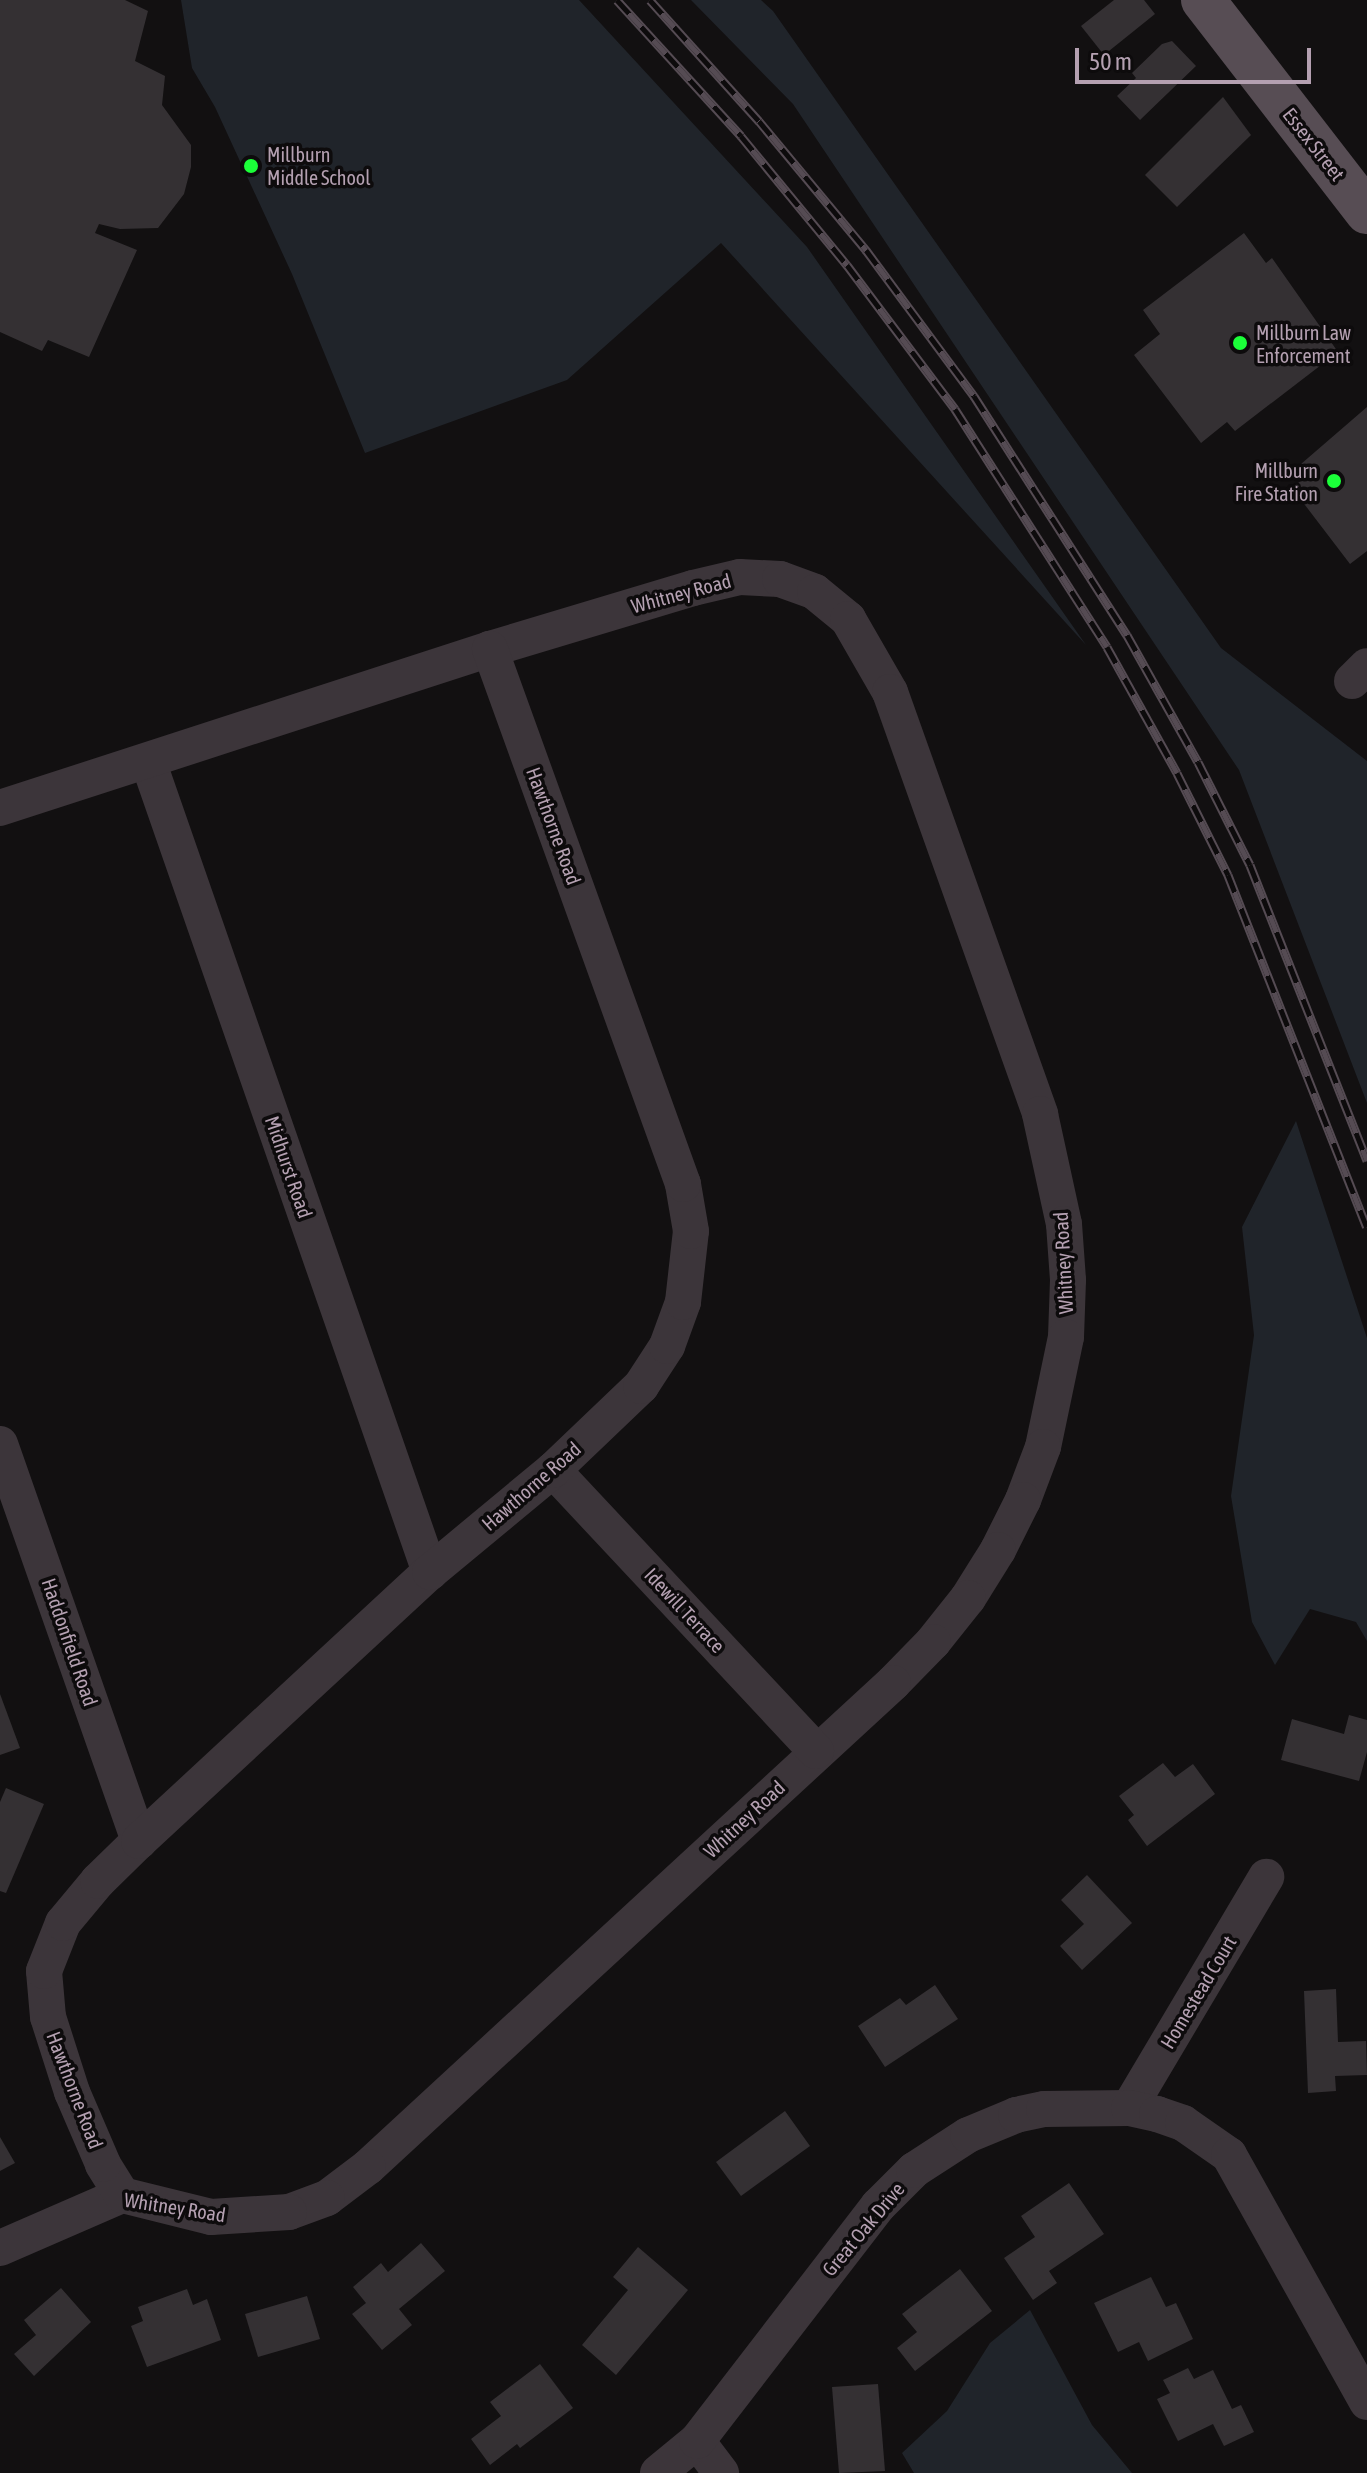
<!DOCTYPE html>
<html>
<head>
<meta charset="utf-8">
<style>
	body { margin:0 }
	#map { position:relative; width:1367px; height:2473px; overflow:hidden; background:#121011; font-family:"Asap Condensed",sans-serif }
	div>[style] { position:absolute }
	.green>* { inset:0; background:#20242a }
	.building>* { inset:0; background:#343033 }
	.minor>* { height:36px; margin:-18px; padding:0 18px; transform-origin:18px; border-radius:18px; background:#3c353a }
	.major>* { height:44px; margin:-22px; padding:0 22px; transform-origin:22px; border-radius:22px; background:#574d54 }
	.rail>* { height:9px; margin-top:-4.5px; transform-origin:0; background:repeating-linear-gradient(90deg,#0d0b0c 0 18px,#554b53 0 36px); box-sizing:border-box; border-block:2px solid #554b53 }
	.dots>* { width:22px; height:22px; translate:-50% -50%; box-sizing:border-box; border:4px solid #0d0b0c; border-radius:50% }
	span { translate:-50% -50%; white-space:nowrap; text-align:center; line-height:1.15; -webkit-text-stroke:7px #0d0b0c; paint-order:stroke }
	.street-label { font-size:20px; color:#b4a0b1 }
	.poi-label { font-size:20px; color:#b4a0b1 }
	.left { translate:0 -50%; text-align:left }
	.right { translate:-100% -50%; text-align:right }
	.scale { position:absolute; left:1075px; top:48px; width:236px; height:36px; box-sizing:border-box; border:4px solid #b4a0b1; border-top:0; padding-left:10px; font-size:24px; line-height:28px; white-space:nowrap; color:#b4a0b1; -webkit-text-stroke:6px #0d0b0c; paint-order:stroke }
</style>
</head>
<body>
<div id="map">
	<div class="green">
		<div style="clip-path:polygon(181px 0,579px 0,807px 247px,1086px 645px,721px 243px,567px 380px,365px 453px,292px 274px,215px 107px,192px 68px)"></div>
		<div style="clip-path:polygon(691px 0,761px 0,773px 11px,1221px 648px,1367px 761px,1367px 1103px,1239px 770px,793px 104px)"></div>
		<div style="clip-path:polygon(1296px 1121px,1367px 1338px,1367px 1641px,1356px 1622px,1310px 1609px,1275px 1665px,1252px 1622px,1231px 1496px,1254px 1335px,1242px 1227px)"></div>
		<div style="clip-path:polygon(1030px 2310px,1092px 2425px,1132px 2473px,914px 2473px,902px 2453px,947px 2411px,990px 2343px)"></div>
	</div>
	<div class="building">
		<div style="clip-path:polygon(0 0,125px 0,148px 11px,135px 61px,165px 76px,162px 105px,191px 145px,191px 167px,184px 194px,158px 228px,120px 229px,99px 224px,95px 233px,137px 250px,89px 357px,48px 340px,42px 351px,0 332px)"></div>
		<div style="clip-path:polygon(1114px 0,1144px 0,1155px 14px,1104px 55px,1081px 26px)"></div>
		<div style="clip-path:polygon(1172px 41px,1196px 66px,1140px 120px,1117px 96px,1136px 78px,1132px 73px,1162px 44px)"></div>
		<div style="clip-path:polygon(1223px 97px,1251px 135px,1177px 207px,1145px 175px)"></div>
		<div style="clip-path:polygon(1244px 233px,1266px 263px,1272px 258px,1338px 352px,1235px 431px,1227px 422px,1201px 443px,1134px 355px,1160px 334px,1143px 310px)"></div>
		<div style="clip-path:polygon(1367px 407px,1367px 551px,1350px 564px,1292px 488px,1309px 474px,1301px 464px)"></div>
		<div style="clip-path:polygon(0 1694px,20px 1748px,0 1755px)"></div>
		<div style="clip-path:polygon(1349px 1715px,1367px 1720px,1367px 1752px,1359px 1781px,1281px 1760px,1292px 1719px,1344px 1734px)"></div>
		<div style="clip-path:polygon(1163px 1763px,1175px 1777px,1193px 1764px,1215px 1794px,1147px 1846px,1128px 1820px,1134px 1815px,1119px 1796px)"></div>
		<div style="clip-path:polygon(6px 1788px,44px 1804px,6px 1893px,0 1891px,0 1802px)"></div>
		<div style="clip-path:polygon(1087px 1875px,1132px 1923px,1082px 1970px,1060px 1946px,1084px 1924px,1061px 1900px)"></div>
		<div style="clip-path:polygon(935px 1985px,958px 2019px,885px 2067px,858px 2026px,900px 1998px,906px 2005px)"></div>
		<div style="clip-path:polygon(1336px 1989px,1338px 2042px,1366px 2041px,1367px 2075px,1335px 2076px,1336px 2091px,1308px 2093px,1304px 1991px)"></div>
		<div style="clip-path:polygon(785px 2111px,810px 2146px,741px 2196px,716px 2162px)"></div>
		<div style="clip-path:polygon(0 2137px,15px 2163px,0 2171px)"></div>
		<div style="clip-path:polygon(1069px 2183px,1104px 2234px,1049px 2271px,1057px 2283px,1033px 2300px,1004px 2258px,1035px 2237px,1021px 2216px)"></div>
		<div style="clip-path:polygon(421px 2243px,445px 2271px,399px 2309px,412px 2325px,382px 2350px,352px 2314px,366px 2303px,353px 2287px,381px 2263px,388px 2272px)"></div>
		<div style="clip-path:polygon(638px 2247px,688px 2290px,616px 2375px,582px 2345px,628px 2290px,613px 2277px)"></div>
		<div style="clip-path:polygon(960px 2269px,992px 2311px,915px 2371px,897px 2348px,917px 2332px,902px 2314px)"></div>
		<div style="clip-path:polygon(1151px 2277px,1166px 2307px,1176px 2303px,1193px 2339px,1148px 2361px,1139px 2342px,1118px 2352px,1094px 2303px)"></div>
		<div style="clip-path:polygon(61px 2288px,91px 2322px,34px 2376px,14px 2354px,36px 2335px,24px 2320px)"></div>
		<div style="clip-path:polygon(187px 2289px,193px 2305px,207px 2299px,221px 2340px,147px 2367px,131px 2326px,143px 2321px,138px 2307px)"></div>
		<div style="clip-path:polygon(307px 2296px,320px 2339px,258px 2357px,245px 2314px)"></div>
		<div style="clip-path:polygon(540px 2364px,573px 2408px,520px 2448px,517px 2444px,490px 2465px,471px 2439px,501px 2416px,490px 2402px)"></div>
		<div style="clip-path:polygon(1188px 2368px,1194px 2379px,1213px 2370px,1232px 2409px,1241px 2405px,1254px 2432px,1224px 2446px,1213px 2424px,1178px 2441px,1157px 2399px,1170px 2393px,1163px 2380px)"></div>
		<div style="clip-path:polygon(878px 2384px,885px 2471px,839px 2473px,832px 2387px)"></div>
	</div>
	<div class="minor">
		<div style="left:1352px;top:681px;width:21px;rotate:-45deg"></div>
		<div style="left:148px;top:761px;width:859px;rotate:70.83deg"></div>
		<div style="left:0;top:808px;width:515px;rotate:-17.98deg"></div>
		<div style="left:490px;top:649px;width:212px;rotate:-16.7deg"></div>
		<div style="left:693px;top:588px;width:48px;rotate:-13.2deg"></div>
		<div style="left:740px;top:577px;width:40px;rotate:2.9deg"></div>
		<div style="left:780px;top:579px;width:37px;rotate:20deg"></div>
		<div style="left:815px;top:592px;width:43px;rotate:39.3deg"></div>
		<div style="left:848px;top:619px;width:84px;rotate:60.1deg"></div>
		<div style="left:890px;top:692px;width:448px;rotate:70.4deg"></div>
		<div style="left:1040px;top:1114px;width:113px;rotate:77.7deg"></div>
		<div style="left:1064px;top:1224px;width:56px;rotate:85.9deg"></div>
		<div style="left:1068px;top:1280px;width:57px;rotate:92deg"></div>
		<div style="left:1066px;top:1337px;width:112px;rotate:101.8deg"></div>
		<div style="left:1043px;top:1447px;width:57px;rotate:110.7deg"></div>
		<div style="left:1023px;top:1500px;width:56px;rotate:116.6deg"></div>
		<div style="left:998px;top:1550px;width:57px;rotate:122deg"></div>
		<div style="left:968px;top:1598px;width:56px;rotate:128.5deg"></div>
		<div style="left:933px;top:1642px;width:57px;rotate:134.3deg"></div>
		<div style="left:893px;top:1683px;width:714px;rotate:137.33deg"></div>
		<div style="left:368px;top:2167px;width:51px;rotate:142.9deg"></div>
		<div style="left:327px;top:2198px;width:40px;rotate:159.8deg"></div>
		<div style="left:289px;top:2212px;width:78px;rotate:176.3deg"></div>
		<div style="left:211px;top:2217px;width:92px;rotate:-166.1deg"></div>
		<div style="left:122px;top:2195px;width:133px;rotate:156.5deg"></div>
		<div style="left:0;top:1444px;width:421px;rotate:70.7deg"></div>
		<div style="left:553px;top:1470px;width:385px;rotate:46.9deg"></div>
		<div style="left:1129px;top:2108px;width:269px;rotate:-59.3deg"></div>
		<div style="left:122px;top:2195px;width:36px;rotate:-122deg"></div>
		<div style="left:103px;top:2164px;width:78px;rotate:-113.3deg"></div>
		<div style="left:72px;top:2092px;width:79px;rotate:-107.7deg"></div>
		<div style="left:48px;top:2017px;width:46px;rotate:-95deg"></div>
		<div style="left:44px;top:1971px;width:52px;rotate:-68.4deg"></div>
		<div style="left:63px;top:1923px;width:55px;rotate:-50.2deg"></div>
		<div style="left:98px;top:1881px;width:57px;rotate:-44.3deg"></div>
		<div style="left:139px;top:1841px;width:396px;rotate:-42.8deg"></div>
		<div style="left:430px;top:1572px;width:160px;rotate:-39.7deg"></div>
		<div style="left:553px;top:1470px;width:122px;rotate:-43.7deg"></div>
		<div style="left:641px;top:1386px;width:48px;rotate:-57deg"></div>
		<div style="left:667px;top:1346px;width:47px;rotate:-70deg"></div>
		<div style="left:683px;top:1302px;width:71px;rotate:-83.6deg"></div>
		<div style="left:691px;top:1231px;width:48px;rotate:-99.7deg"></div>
		<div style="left:683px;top:1184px;width:569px;rotate:-109.84deg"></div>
		<div style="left:697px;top:2441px;width:40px;rotate:53deg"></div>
		<div style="left:658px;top:2473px;width:50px;rotate:-39.4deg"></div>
		<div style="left:697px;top:2441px;width:297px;rotate:-52.4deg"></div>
		<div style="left:878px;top:2206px;width:51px;rotate:-45deg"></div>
		<div style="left:914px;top:2170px;width:64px;rotate:-32.9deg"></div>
		<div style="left:968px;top:2135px;width:52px;rotate:-22.6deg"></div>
		<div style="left:1016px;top:2115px;width:29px;rotate:-12deg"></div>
		<div style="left:1044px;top:2109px;width:85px;rotate:-0.7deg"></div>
		<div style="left:1129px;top:2108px;width:29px;rotate:12deg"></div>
		<div style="left:1157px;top:2114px;width:28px;rotate:19deg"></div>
		<div style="left:1183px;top:2123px;width:56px;rotate:34.8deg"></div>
		<div style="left:1229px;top:2155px;width:283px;rotate:60.8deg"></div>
	</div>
	<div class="major">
		<div style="left:1203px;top:0;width:268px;rotate:52.3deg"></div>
	</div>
	<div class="rail">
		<div style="left:617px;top:0;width:184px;rotate:47.6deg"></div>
		<div style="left:741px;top:136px;width:167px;rotate:50.6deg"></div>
		<div style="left:847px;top:265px;width:180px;rotate:53.1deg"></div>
		<div style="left:955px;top:409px;width:282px;rotate:57.4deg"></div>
		<div style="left:1107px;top:647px;width:144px;rotate:60.9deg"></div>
		<div style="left:1177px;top:773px;width:114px;rotate:63.4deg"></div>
		<div style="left:1228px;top:875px;width:378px;rotate:68.5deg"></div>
		<div style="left:650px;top:0;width:163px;rotate:48deg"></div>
		<div style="left:759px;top:121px;width:168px;rotate:50.3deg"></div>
		<div style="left:866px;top:250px;width:182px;rotate:53.5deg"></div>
		<div style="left:974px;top:396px;width:284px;rotate:57.4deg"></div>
		<div style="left:1127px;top:635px;width:145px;rotate:60.8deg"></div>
		<div style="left:1198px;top:762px;width:115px;rotate:63.2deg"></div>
		<div style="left:1250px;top:865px;width:318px;rotate:68.4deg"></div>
	</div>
	<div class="dots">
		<div style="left:251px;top:166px;background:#1bff39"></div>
		<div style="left:1240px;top:343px;background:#1bff39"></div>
		<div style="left:1334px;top:481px;background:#1bff39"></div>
	</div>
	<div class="street-label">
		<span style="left:1314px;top:144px;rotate:52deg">Essex Street</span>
		<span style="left:681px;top:593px;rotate:-15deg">Whitney Road</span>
		<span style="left:554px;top:826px;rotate:70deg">Hawthorne Road</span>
		<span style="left:289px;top:1167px;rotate:71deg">Midhurst Road</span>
		<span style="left:1063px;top:1263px;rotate:-93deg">Whitney Road</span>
		<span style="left:531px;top:1486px;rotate:-41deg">Hawthorne Road</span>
		<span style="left:685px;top:1610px;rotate:47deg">Idewill Terrace</span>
		<span style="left:70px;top:1642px;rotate:71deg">Haddonfield Road</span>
		<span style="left:744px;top:1819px;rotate:-43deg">Whitney Road</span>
		<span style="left:1198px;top:1992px;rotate:-59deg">Homestead Court</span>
		<span style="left:75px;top:2090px;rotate:69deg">Hawthorne Road</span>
		<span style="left:175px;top:2207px;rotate:9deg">Whitney Road</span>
		<span style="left:863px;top:2229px;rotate:-50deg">Great Oak Drive</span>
	</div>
	<div class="poi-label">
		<span class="left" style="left:267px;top:166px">Millburn<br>Middle School</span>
		<span class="left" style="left:1256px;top:344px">Millburn Law<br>Enforcement</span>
		<span class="right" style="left:1318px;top:482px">Millburn<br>Fire Station</span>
	</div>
	<div class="scale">50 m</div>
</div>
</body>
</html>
